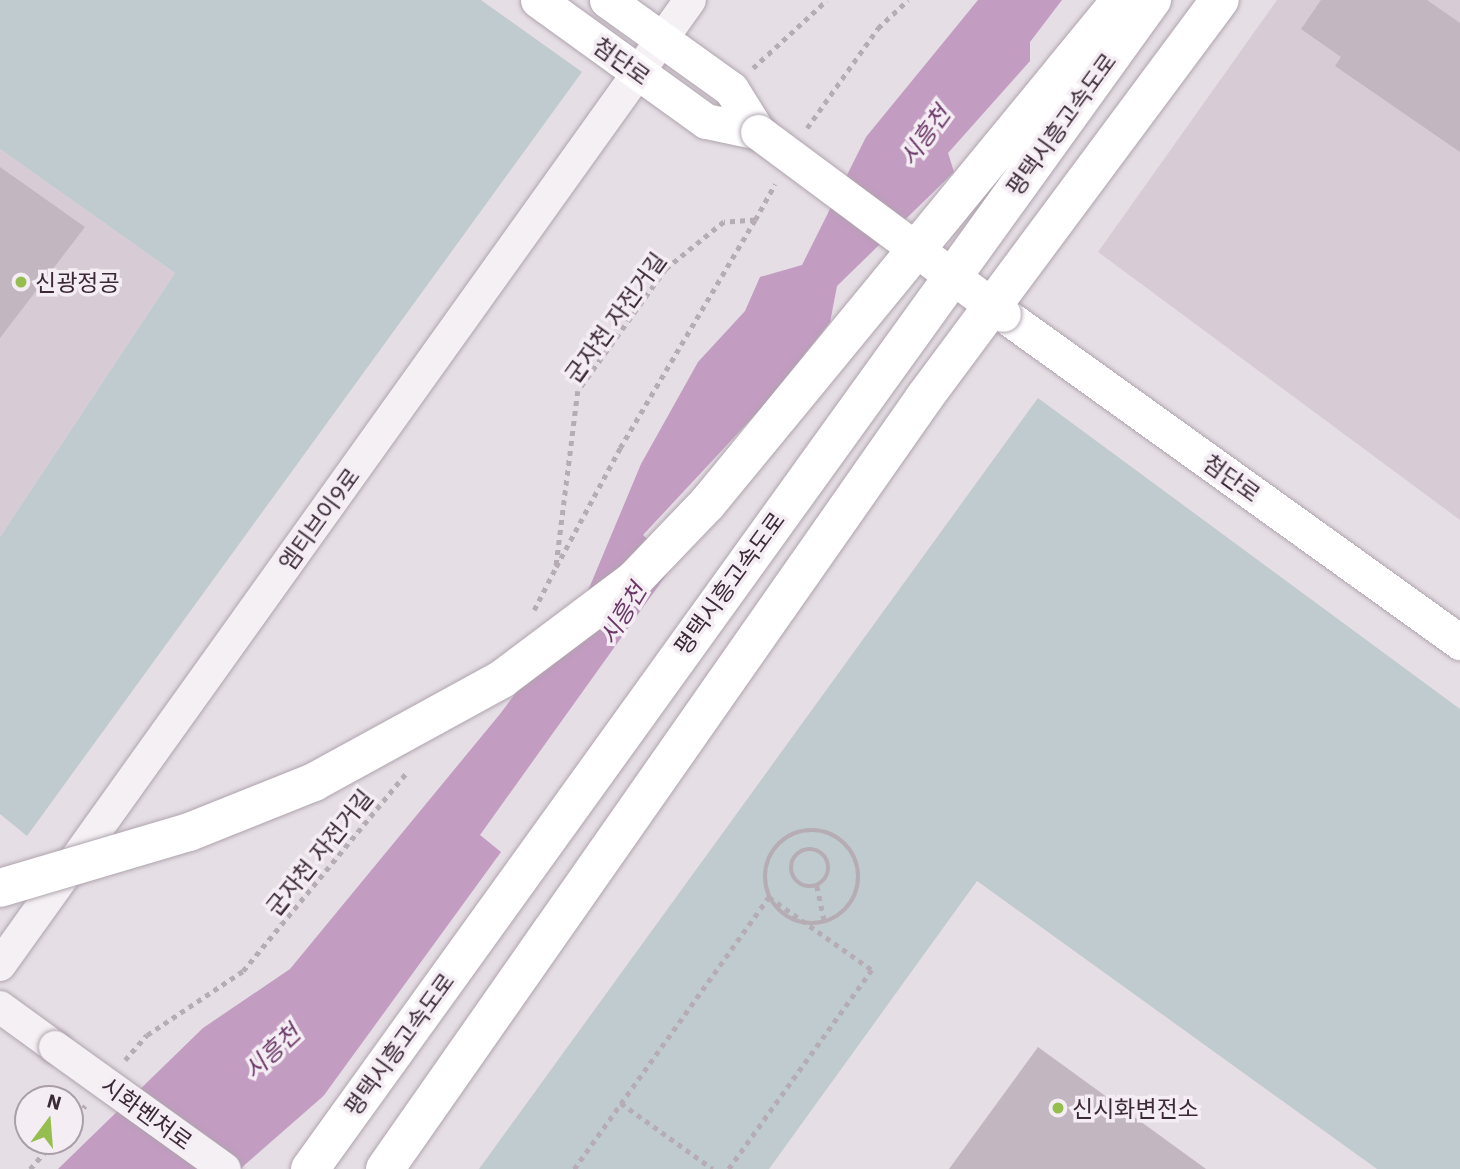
<!DOCTYPE html>
<html>
<head>
<meta charset="utf-8">
<style>
	body { margin:0 }
	#map { position:relative; width:1460px; height:1169px; overflow:hidden; background:#e6dee5; font-family:"IBM Plex Sans","Noto Sans KR",sans-serif }
	div>[style] { position:absolute }
	.built>* { inset:0; background:#d7ccd5 }
	.green>* { inset:0; background:#c0cbcf }
	.water>* { inset:0; background:#c29cc1 }
	.pier>* { inset:0; background:#e6dee5 }
	.building>* { inset:0; background:#c2b6c0 }
	.path>* { height:4.5px; margin-top:-2.25px; transform-origin:0; background:repeating-linear-gradient(90deg,#b6acb4 0 5px,transparent 0 10px) }
	.path>.ring { margin:-2.25px; padding:0; box-sizing:content-box; background:none; border:4.5px solid #b6acb4; border-radius:50% }
	.roads { filter:drop-shadow(0 0 2px #afa4ae) drop-shadow(0 0 2px #afa4ae) }
	.tertiary>* { height:32px; margin:-16px; padding:0 16px; transform-origin:16px; border-radius:16px; background:#f5f0f4 }
	.secondary>* { height:35px; margin:-17.5px; padding:0 17.5px; transform-origin:17.5px; border-radius:17.5px; background:#fff }
	.bridges { filter:drop-shadow(0 0 2px #afa4ae) drop-shadow(0 0 2px #afa4ae) }
	.tertiary-bridge>* { height:32px; margin:-16px; padding:0 16px; transform-origin:16px; border-radius:16px; background:#f5f0f4 }
	.secondary-bridge>* { height:35px; margin:-17.5px; padding:0 17.5px; transform-origin:17.5px; border-radius:17.5px; background:#fff }
	.motorway-bridge>* { height:38px; margin:-19px; padding:0 19px; transform-origin:19px; border-radius:19px; background:#fff }
	.dots>* { width:19px; height:19px; translate:-50% -50%; box-sizing:border-box; border:4px solid #f4edf3; border-radius:50% }
	span { translate:-50% -50%; white-space:nowrap; text-align:center; line-height:1.15; -webkit-text-stroke:7px #f4edf3; paint-order:stroke }
	.street-label { font-size:23px; color:#3b2938 }
	.poi-label { font-size:23px; color:#3b2938 }
	.left { translate:0 -50%; text-align:left }
	.water-label { font-size:24px; color:#6a3867; font-style:italic }
	.north { position:absolute; left:14px; top:1085px; width:70px; height:70px; box-sizing:border-box; background:#f4edf3; border:2px solid #aa9fa8; border-radius:50%; rotate:16deg; font-size:19px; font-weight:700; line-height:28px; text-align:center; color:#3b2938 }
	.north::after { content:''; display:block; margin:auto; width:24px; height:32px; background:#96be4f; clip-path:polygon(50% 0,100% 100%,50% 72%,0 100%) }
</style>
</head>
<body>
<div id="map">
	<div class="built">
		<div style="clip-path:polygon(1277px 0,1460px 0,1460px 520px,1098px 252px)"></div>
		<div style="clip-path:polygon(0 149px,175px 273px,0 537px)"></div>
	</div>
	<div class="green">
		<div style="clip-path:polygon(0 0,481px 0,582px 72px,27px 836px,0 814px,0 537px,175px 273px,0 149px)"></div>
		<div style="clip-path:polygon(1038px 398px,1460px 709px,1460px 1169px,1377px 1169px,977px 881px,769px 1169px,479px 1169px)"></div>
	</div>
	<div class="water">
		<div style="clip-path:polygon(978px 0,1062px 0,1030px 42px,1030px 61px,948px 153px,954px 172px,837px 286px,824px 354px,432px 1001px,240px 1169px,58px 1169px,203px 1028px,290px 969px,500px 714px,582px 605px,641px 464px,698px 362px,745px 311px,760px 277px,802px 265px,866px 137px)"></div>
	</div>
	<div class="pier">
		<div style="clip-path:polygon(835px 316px,827px 355px,773px 418px,701px 624px,435px 1004px,314px 1109px,501px 852px,480px 835px,674px 564px,643px 535px,766px 403px)"></div>
	</div>
	<div class="building">
		<div style="clip-path:polygon(1321px 0,1427px 0,1460px 23px,1460px 152px,1335px 66px,1341px 57px,1301px 29px)"></div>
		<div style="clip-path:polygon(0 167px,85px 227px,0 338px)"></div>
		<div style="clip-path:polygon(1038px 1047px,1206px 1169px,949px 1169px)"></div>
	</div>
	<div class="path">
		<div style="left:753px;top:68px;width:100px;rotate:-42.6deg"></div>
		<div style="left:807px;top:128px;width:123px;rotate:-54.6deg"></div>
		<div style="left:878px;top:28px;width:41px;rotate:-43deg"></div>
		<div style="left:755px;top:220px;width:31px;rotate:176deg"></div>
		<div style="left:724px;top:222px;width:75px;rotate:141deg"></div>
		<div style="left:666px;top:269px;width:150px;rotate:125.8deg"></div>
		<div style="left:578px;top:391px;width:177px;rotate:97.1deg"></div>
		<div style="left:556px;top:567px;width:135px;rotate:-61.7deg"></div>
		<div style="left:620px;top:448px;width:265px;rotate:-59.4deg"></div>
		<div style="left:755px;top:220px;width:41px;rotate:-60.9deg"></div>
		<div style="left:534px;top:610px;width:48px;rotate:-62.9deg"></div>
		<div class="ring" style="left:765px;top:830px;width:89.5px;height:89.5px"></div>
		<div class="ring" style="left:791px;top:849px;width:33.5px;height:33.5px"></div>
		<div style="left:817px;top:886px;width:38px;rotate:78deg"></div>
		<div style="left:125px;top:1060px;width:33px;rotate:-49deg"></div>
		<div style="left:147px;top:1035px;width:115px;rotate:-33.7deg"></div>
		<div style="left:243px;top:971px;width:259px;rotate:-50.5deg"></div>
		<div style="left:621px;top:1103px;width:113px;rotate:35.7deg"></div>
		<div style="left:70px;top:1123px;width:23px;rotate:-49deg"></div>
		<div style="left:30px;top:1169px;width:37px;rotate:-49deg"></div>
		<div style="left:574px;top:1169px;width:335px;rotate:-54.4deg"></div>
		<div style="left:769px;top:897px;width:126px;rotate:35.3deg"></div>
		<div style="left:872px;top:970px;width:245px;rotate:125.7deg"></div>
	</div>
	<div class="roads">
		<div class="tertiary">
			<div style="left:0;top:965px;width:1186px;rotate:-54.43deg"></div>
			<div style="left:0;top:1007px;width:68px;rotate:36deg"></div>
		</div>
		<div class="secondary">
			<div style="left:538px;top:0;width:207px;rotate:35.8deg"></div>
			<div style="left:706px;top:121px;width:53px;rotate:11.9deg"></div>
			<div style="left:607px;top:0;width:153px;rotate:35.7deg"></div>
			<div style="left:731px;top:89px;width:51px;rotate:57.9deg"></div>
			<div style="left:1003px;top:314px;width:563px;rotate:35.67deg"></div>
		</div>
	</div>
	<div class="bridges">
		<div class="tertiary-bridge">
			<div style="left:55px;top:1047px;width:209px;rotate:35.7deg"></div>
		</div>
		<div class="secondary-bridge">
			<div style="left:758px;top:132px;width:305px;rotate:36.6deg"></div>
		</div>
		<div class="motorway-bridge">
			<div style="left:0;top:888px;width:197px;rotate:-16.5deg"></div>
			<div style="left:189px;top:832px;width:135px;rotate:-21.8deg"></div>
			<div style="left:314px;top:782px;width:214px;rotate:-28.7deg"></div>
			<div style="left:502px;top:679px;width:166px;rotate:-36.9deg"></div>
			<div style="left:635px;top:579px;width:104px;rotate:-46.2deg"></div>
			<div style="left:707px;top:504px;width:652px;rotate:-50.6deg"></div>
			<div style="left:310px;top:1169px;width:1441px;rotate:-54.24deg"></div>
			<div style="left:385px;top:1169px;width:941px;rotate:-55.04deg"></div>
			<div style="left:924px;top:398px;width:496px;rotate:-53.4deg"></div>
		</div>
	</div>
	<div class="dots">
		<div style="left:21px;top:282px;background:#96be4f"></div>
		<div style="left:1058px;top:1108px;background:#96be4f"></div>
	</div>
	<div class="street-label">
		<span style="left:622px;top:61px;rotate:36deg">첨단로</span>
		<span style="left:1061px;top:124px;rotate:-54deg">평택시흥고속도로</span>
		<span style="left:615px;top:317px;rotate:-54deg">군자천 자전거길</span>
		<span style="left:1232px;top:478px;rotate:36deg">첨단로</span>
		<span style="left:319px;top:519px;rotate:-54deg">엠티브이9로</span>
		<span style="left:729px;top:583px;rotate:-54deg">평택시흥고속도로</span>
		<span style="left:319px;top:852px;rotate:-51deg">군자천 자전거길</span>
		<span style="left:399px;top:1044px;rotate:-54deg">평택시흥고속도로</span>
		<span style="left:147px;top:1113px;rotate:36deg">시화벤처로</span>
	</div>
	<div class="poi-label">
		<span class="left" style="left:35px;top:282px">신광정공</span>
		<span class="left" style="left:1072px;top:1108px">신시화변전소</span>
	</div>
	<div class="water-label">
		<span style="left:925px;top:136px;rotate:-54deg">시흥천</span>
		<span style="left:623px;top:614px;rotate:-59deg">시흥천</span>
		<span style="left:272px;top:1052px;rotate:-43deg">시흥천</span>
	</div>
	<div class="north">N</div>
</div>
</body>
</html>
